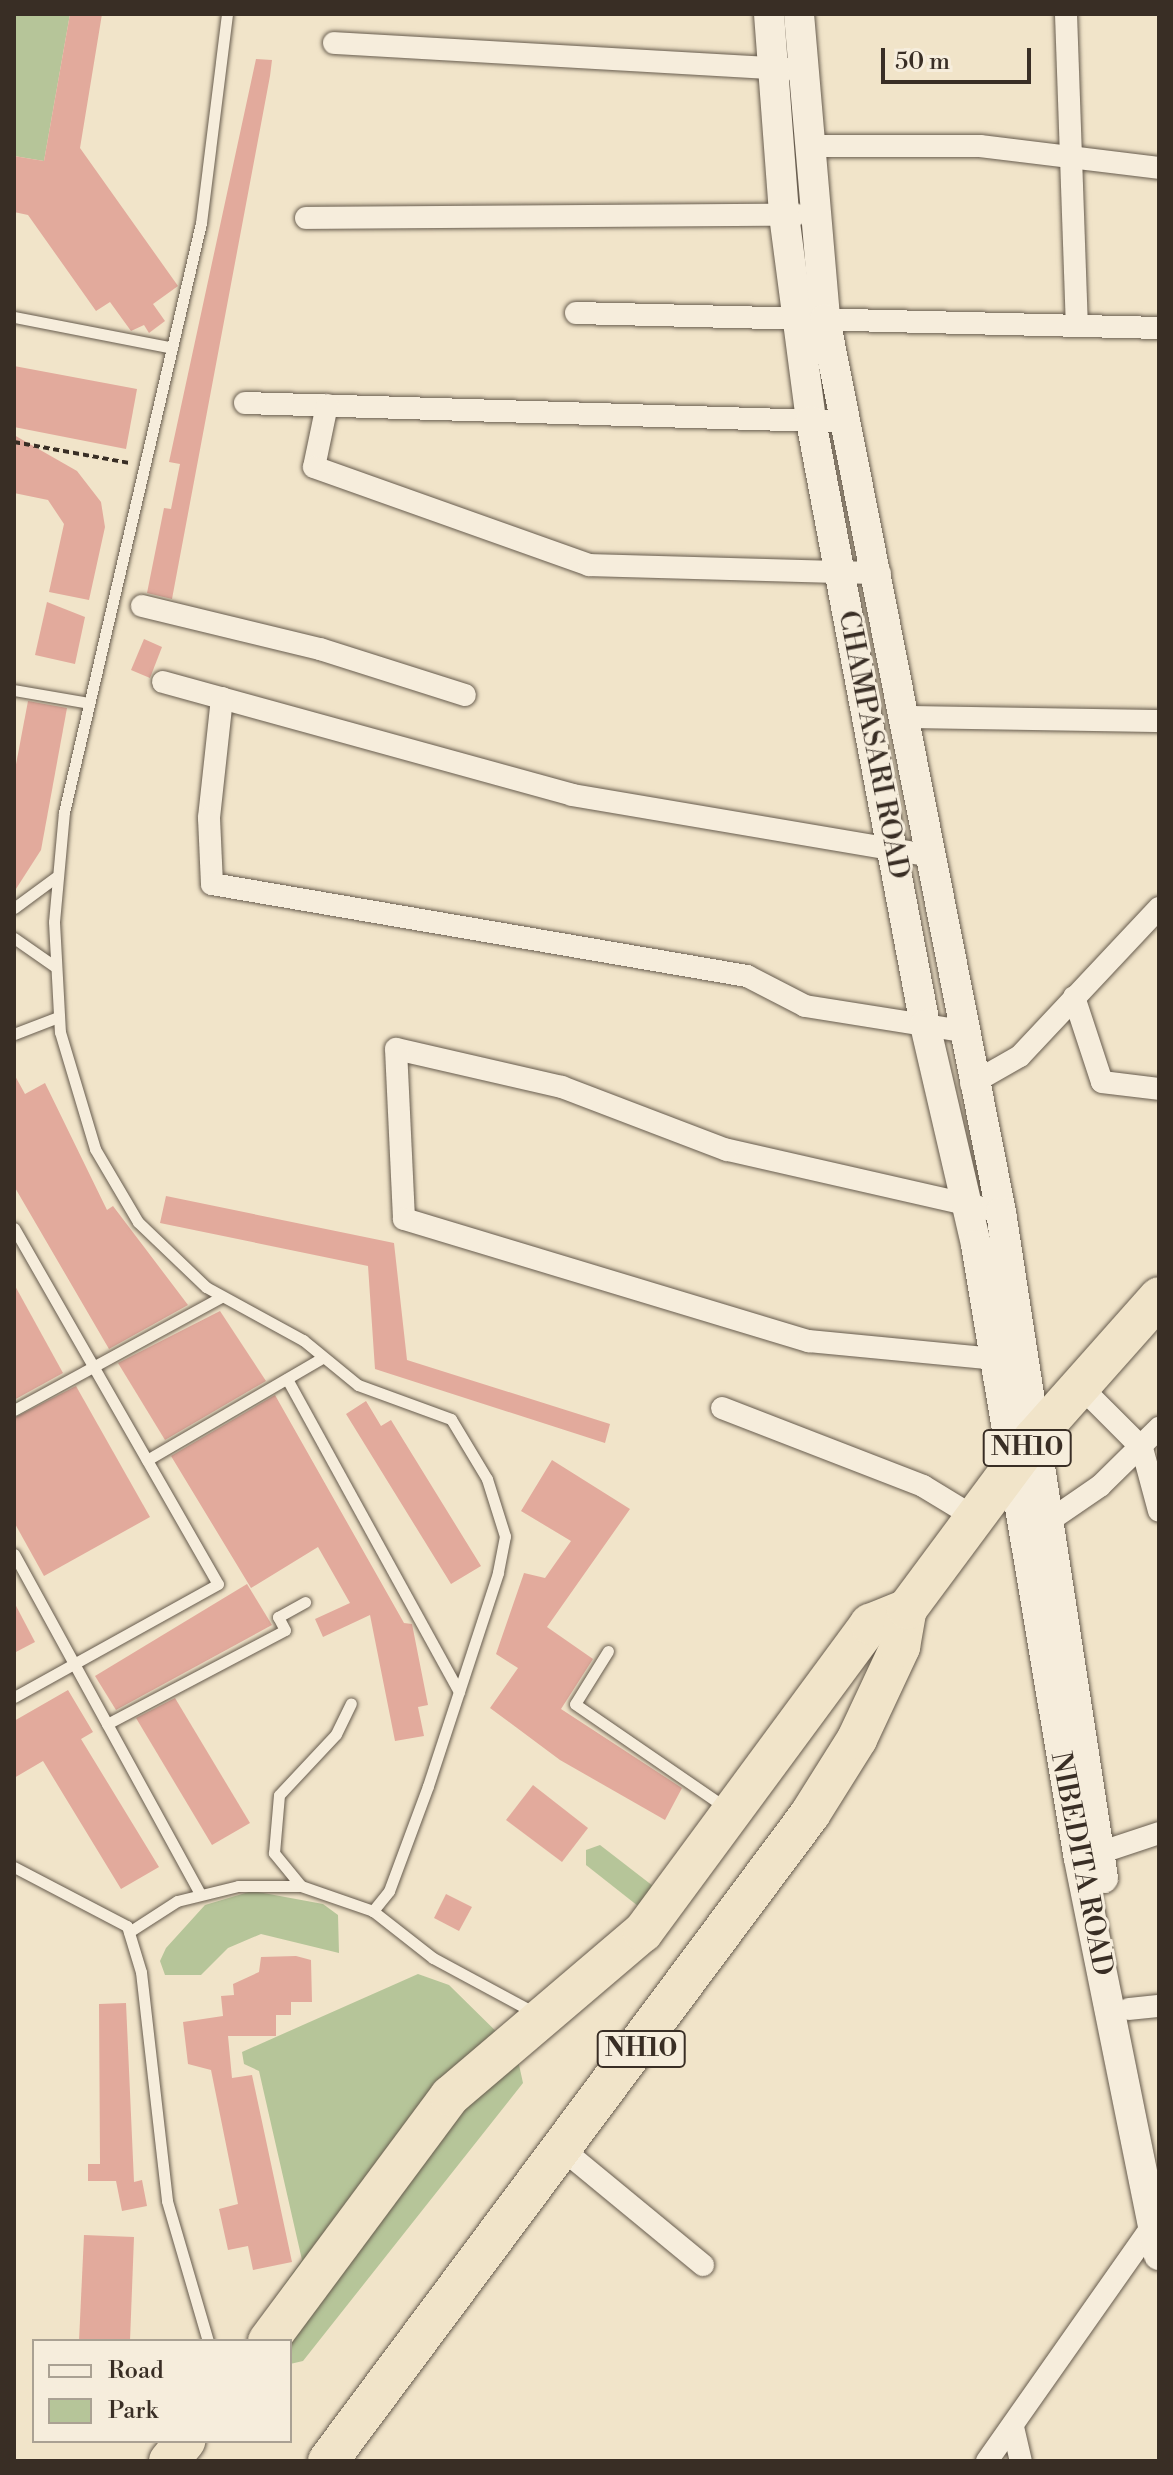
<!DOCTYPE html>
<html>
<head>
<meta charset="utf-8">
<style>
	body { margin:0 }
	#map { position:relative; width:1173px; height:2475px; overflow:hidden; background:#f1e4c9; font-family:"Libre Bodoni",serif }
	div>[style] { position:absolute }
	.green>* { inset:0; background:#b6c599 }
	.building>* { inset:0; background:#e2aa9c }
	.path>* { height:4px; margin-top:-2px; transform-origin:0; background:repeating-linear-gradient(90deg,#392e25 0 6px,transparent 0 10px) }
	.roads { filter:drop-shadow(0 0 2px #675c4e) drop-shadow(0 0 2px #675c4e) }
	.lane>* { height:11px; margin:-5.5px; padding:0 5.5px; transform-origin:5.5px; border-radius:5.5px; background:#f6eddc }
	.street>* { height:22px; margin:-11px; padding:0 11px; transform-origin:11px; border-radius:11px; background:#f6eddc }
	.secondary>* { height:30px; margin:-15px; padding:0 15px; transform-origin:15px; border-radius:15px; background:#f6eddc }
	.highway>* { height:40px; margin:-20px; padding:0 20px; transform-origin:20px; border-radius:20px; background:#f1e4c9 }
	span { translate:-50% -50%; white-space:nowrap; text-align:center; line-height:1.15; -webkit-text-stroke:6px #f6eddc; paint-order:stroke }
	.shield-label span { padding:2px 6px; background:#f6eddc; border:2px solid; border-radius:6px; -webkit-text-stroke-width:0 }
	.shield-label { font-size:26px; color:#392e25; font-weight:700 }
	.street-label { font-size:28px; color:#392e25 }
	.frame { position:absolute; inset:0; border:16px solid #392e25; pointer-events:none }
	.legend { position:absolute; left:32px; top:2339px; width:260px; height:104px; box-sizing:border-box; background:#f6eddc; border:2px solid #aaa193; margin:0; padding:10px 14px; list-style:none; font-size:24px; color:#392e25 }
	.legend li { display:flex; align-items:center; gap:16px; height:40px }
	.legend b { width:40px; border:2px solid #aaa193 }
	.scale { position:absolute; left:881px; top:48px; width:150px; height:36px; box-sizing:border-box; border:4px solid #392e25; border-top:0; padding-left:10px; font-size:24px; line-height:28px; white-space:nowrap; color:#392e25; -webkit-text-stroke:6px #f6eddc; paint-order:stroke }
</style>
</head>
<body>
<div id="map">
	<div class="green">
		<div style="clip-path:polygon(14px 14px,70px 14px,44px 161px,14px 156px)"></div>
		<div style="clip-path:polygon(600px 1845px,653px 1886px,638px 1906px,586px 1865px,586px 1850px)"></div>
		<div style="clip-path:polygon(252px 1891px,323px 1904px,338px 1915px,339px 1953px,261px 1934px,228px 1948px,201px 1975px,165px 1975px,160px 1961px,166px 1948px,205px 1905px)"></div>
		<div style="clip-path:polygon(418px 1974px,449px 1985px,516px 2051px,523px 2083px,303px 2361px,290px 2364px,290px 2341px,259px 2332px,262px 2316px,302px 2260px,259px 2071px,244px 2064px,242px 2052px)"></div>
	</div>
	<div class="building">
		<div style="clip-path:polygon(70px 14px,102px 14px,80px 148px,178px 286px,153px 304px,165px 321px,149px 333px,144px 325px,131px 331px,110px 302px,96px 311px,28px 215px,14px 212px,14px 156px,44px 161px)"></div>
		<div style="clip-path:polygon(256px 59px,272px 60px,270px 76px,172px 599px,147px 593px,164px 508px,171px 509px,180px 464px,169px 462px)"></div>
		<div style="clip-path:polygon(14px 366px,137px 389px,126px 449px,14px 427px)"></div>
		<div style="clip-path:polygon(14px 435px,77px 471px,101px 502px,105px 527px,89px 600px,49px 592px,64px 524px,48px 500px,14px 493px)"></div>
		<div style="clip-path:polygon(47px 602px,85px 617px,75px 664px,35px 655px)"></div>
		<div style="clip-path:polygon(144px 639px,162px 647px,150px 678px,131px 670px)"></div>
		<div style="clip-path:polygon(28px 701px,67px 708px,41px 850px,14px 892px,14px 775px)"></div>
		<div style="clip-path:polygon(14px 1074px,25px 1094px,45px 1083px,107px 1210px,113px 1206px,188px 1305px,109px 1349px,14px 1186px)"></div>
		<div style="clip-path:polygon(166px 1196px,394px 1243px,407px 1360px,610px 1424px,605px 1443px,375px 1369px,368px 1266px,160px 1223px)"></div>
		<div style="clip-path:polygon(14px 1284px,63px 1373px,14px 1400px)"></div>
		<div style="clip-path:polygon(220px 1311px,266px 1381px,165px 1440px,118px 1363px)"></div>
		<div style="clip-path:polygon(76px 1386px,150px 1517px,44px 1576px,14px 1522px,14px 1418px)"></div>
		<div style="clip-path:polygon(275px 1395px,404px 1623px,412px 1624px,428px 1705px,418px 1707px,424px 1736px,395px 1741px,370px 1615px,323px 1637px,315px 1619px,350px 1603px,318px 1547px,251px 1588px,171px 1456px)"></div>
		<div style="clip-path:polygon(366px 1401px,381px 1426px,391px 1420px,481px 1566px,451px 1584px,346px 1414px)"></div>
		<div style="clip-path:polygon(552px 1460px,630px 1509px,547px 1627px,593px 1659px,561px 1709px,682px 1788px,665px 1820px,560px 1760px,490px 1708px,518px 1668px,496px 1654px,524px 1573px,545px 1578px,571px 1541px,521px 1511px)"></div>
		<div style="clip-path:polygon(247px 1584px,272px 1625px,116px 1710px,95px 1676px)"></div>
		<div style="clip-path:polygon(14px 1602px,35px 1642px,14px 1653px)"></div>
		<div style="clip-path:polygon(68px 1690px,93px 1732px,81px 1739px,159px 1867px,121px 1889px,43px 1761px,14px 1778px,14px 1721px)"></div>
		<div style="clip-path:polygon(175px 1698px,250px 1823px,212px 1845px,136px 1718px)"></div>
		<div style="clip-path:polygon(533px 1785px,588px 1828px,562px 1862px,506px 1820px)"></div>
		<div style="clip-path:polygon(446px 1894px,472px 1907px,459px 1931px,434px 1918px)"></div>
		<div style="clip-path:polygon(296px 1956px,311px 1960px,312px 2002px,291px 2002px,291px 2015px,276px 2015px,276px 2036px,228px 2036px,232px 2078px,252px 2075px,292px 2262px,253px 2270px,248px 2246px,228px 2250px,219px 2209px,238px 2204px,211px 2070px,188px 2064px,183px 2022px,223px 2016px,221px 1996px,234px 1995px,233px 1984px,259px 1972px,261px 1957px)"></div>
		<div style="clip-path:polygon(126px 2003px,134px 2182px,142px 2180px,147px 2206px,122px 2211px,116px 2181px,88px 2181px,88px 2164px,100px 2164px,99px 2004px)"></div>
		<div style="clip-path:polygon(84px 2235px,134px 2237px,130px 2341px,79px 2341px)"></div>
	</div>
	<div class="path">
		<div style="left:14px;top:442px;width:118px;rotate:10.3deg"></div>
	</div>
	<div class="roads">
		<div class="lane">
			<div style="left:227px;top:14px;width:211px;rotate:97.1deg"></div>
			<div style="left:201px;top:223px;width:605px;rotate:103.09deg"></div>
			<div style="left:64px;top:812px;width:110px;rotate:95.2deg"></div>
			<div style="left:54px;top:922px;width:110px;rotate:86.9deg"></div>
			<div style="left:60px;top:1032px;width:122px;rotate:73.3deg"></div>
			<div style="left:95px;top:1149px;width:85px;rotate:59.5deg"></div>
			<div style="left:138px;top:1222px;width:94px;rotate:43.7deg"></div>
			<div style="left:206px;top:1287px;width:111px;rotate:28.7deg"></div>
			<div style="left:303px;top:1340px;width:71px;rotate:39.3deg"></div>
			<div style="left:358px;top:1385px;width:99px;rotate:20.1deg"></div>
			<div style="left:451px;top:1419px;width:70px;rotate:59deg"></div>
			<div style="left:487px;top:1479px;width:60px;rotate:72.5deg"></div>
			<div style="left:505px;top:1536px;width:38px;rotate:101deg"></div>
			<div style="left:498px;top:1573px;width:224px;rotate:108.2deg"></div>
			<div style="left:428px;top:1786px;width:112px;rotate:110.4deg"></div>
			<div style="left:389px;top:1891px;width:26px;rotate:129deg"></div>
			<div style="left:373px;top:1911px;width:76px;rotate:38.1deg"></div>
			<div style="left:433px;top:1958px;width:118px;rotate:28.3deg"></div>
			<div style="left:14px;top:317px;width:157px;rotate:11deg"></div>
			<div style="left:14px;top:690px;width:76px;rotate:9.8deg"></div>
			<div style="left:14px;top:908px;width:52px;rotate:-36.4deg"></div>
			<div style="left:14px;top:938px;width:49px;rotate:35deg"></div>
			<div style="left:14px;top:1034px;width:47px;rotate:-21.1deg"></div>
			<div style="left:14px;top:1228px;width:410px;rotate:60.2deg"></div>
			<div style="left:218px;top:1584px;width:233px;rotate:151deg"></div>
			<div style="left:287px;top:1379px;width:357px;rotate:61.2deg"></div>
			<div style="left:14px;top:1410px;width:236px;rotate:-28.6deg"></div>
			<div style="left:147px;top:1460px;width:203px;rotate:-30.2deg"></div>
			<div style="left:14px;top:1554px;width:385px;rotate:61.3deg"></div>
			<div style="left:608px;top:1651px;width:62px;rotate:121.9deg"></div>
			<div style="left:575px;top:1704px;width:186px;rotate:34.5deg"></div>
			<div style="left:107px;top:1724px;width:201px;rotate:-27.8deg"></div>
			<div style="left:285px;top:1630px;width:15px;rotate:-118deg"></div>
			<div style="left:278px;top:1617px;width:31px;rotate:-29deg"></div>
			<div style="left:14px;top:1867px;width:127px;rotate:27.6deg"></div>
			<div style="left:127px;top:1926px;width:48px;rotate:73.1deg"></div>
			<div style="left:141px;top:1972px;width:230px;rotate:83.5deg"></div>
			<div style="left:167px;top:2201px;width:146px;rotate:73.7deg"></div>
			<div style="left:301px;top:1886px;width:43px;rotate:-129.3deg"></div>
			<div style="left:274px;top:1853px;width:58px;rotate:-85.1deg"></div>
			<div style="left:279px;top:1795px;width:83px;rotate:-46.9deg"></div>
			<div style="left:336px;top:1734px;width:34px;rotate:-64deg"></div>
			<div style="left:129px;top:1932px;width:57px;rotate:-32.9deg"></div>
			<div style="left:177px;top:1901px;width:63px;rotate:-13.8deg"></div>
			<div style="left:238px;top:1886px;width:63px"></div>
			<div style="left:301px;top:1886px;width:76px;rotate:19.1deg"></div>
		</div>
		<div class="street">
			<div style="left:1066px;top:14px;width:312px;rotate:88deg"></div>
			<div style="left:334px;top:43px;width:455px;rotate:3.3deg"></div>
			<div style="left:808px;top:146px;width:172px"></div>
			<div style="left:980px;top:146px;width:180px;rotate:7deg"></div>
			<div style="left:306px;top:218px;width:490px;rotate:-0.4deg"></div>
			<div style="left:576px;top:313px;width:583px;rotate:1.47deg"></div>
			<div style="left:245px;top:403px;width:604px;rotate:1.8deg"></div>
			<div style="left:327px;top:405px;width:63px;rotate:101.8deg"></div>
			<div style="left:314px;top:467px;width:292px;rotate:19.6deg"></div>
			<div style="left:589px;top:565px;width:291px;rotate:1.6deg"></div>
			<div style="left:142px;top:606px;width:183px;rotate:13.6deg"></div>
			<div style="left:320px;top:649px;width:152px;rotate:17.6deg"></div>
			<div style="left:163px;top:682px;width:424px;rotate:15.4deg"></div>
			<div style="left:572px;top:795px;width:364px;rotate:9.6deg"></div>
			<div style="left:222px;top:698px;width:121px;rotate:96.2deg"></div>
			<div style="left:209px;top:818px;width:66px;rotate:87.4deg"></div>
			<div style="left:212px;top:884px;width:543px;rotate:9.76deg"></div>
			<div style="left:747px;top:976px;width:65px;rotate:27.3deg"></div>
			<div style="left:805px;top:1006px;width:160px;rotate:9deg"></div>
			<div style="left:906px;top:717px;width:253px;rotate:0.9deg"></div>
			<div style="left:1074px;top:997px;width:89px;rotate:71.8deg"></div>
			<div style="left:1102px;top:1082px;width:57px;rotate:7deg"></div>
			<div style="left:971px;top:1084px;width:56px;rotate:-29.7deg"></div>
			<div style="left:1020px;top:1056px;width:203px;rotate:-46.8deg"></div>
			<div style="left:1001px;top:1212px;width:281px;rotate:-167.2deg"></div>
			<div style="left:727px;top:1150px;width:177px;rotate:-159.1deg"></div>
			<div style="left:562px;top:1087px;width:170px;rotate:-167.1deg"></div>
			<div style="left:396px;top:1049px;width:170px;rotate:87.3deg"></div>
			<div style="left:404px;top:1219px;width:423px;rotate:16.8deg"></div>
			<div style="left:809px;top:1341px;width:199px;rotate:5.5deg"></div>
			<div style="left:1082px;top:1388px;width:85px;rotate:45deg"></div>
			<div style="left:1142px;top:1448px;width:65px;rotate:74.9deg"></div>
			<div style="left:722px;top:1408px;width:216px;rotate:21.2deg"></div>
			<div style="left:923px;top:1486px;width:60px;rotate:31.3deg"></div>
			<div style="left:1049px;top:1521px;width:62px;rotate:-34.5deg"></div>
			<div style="left:1100px;top:1486px;width:83px;rotate:-44.5deg"></div>
			<div style="left:1084px;top:1858px;width:79px;rotate:-18.4deg"></div>
			<div style="left:1129px;top:2009px;width:30px;rotate:-6deg"></div>
			<div style="left:561px;top:2148px;width:184px;rotate:39.5deg"></div>
			<div style="left:1013px;top:2427px;width:35px;rotate:77deg"></div>
			<div style="left:987px;top:2461px;width:289px;rotate:-54.9deg"></div>
		</div>
		<div class="secondary">
			<div style="left:769px;top:14px;width:202px;rotate:85.7deg"></div>
			<div style="left:784px;top:215px;width:208px;rotate:82.5deg"></div>
			<div style="left:811px;top:421px;width:615px;rotate:79.31deg"></div>
			<div style="left:925px;top:1025px;width:226px;rotate:76.9deg"></div>
			<div style="left:976px;top:1245px;width:623px;rotate:80.48deg"></div>
			<div style="left:1079px;top:1859px;width:404px;rotate:78.6deg"></div>
			<div style="left:799px;top:14px;width:306px;rotate:85.1deg"></div>
			<div style="left:825px;top:319px;width:910px;rotate:78.85deg"></div>
			<div style="left:1001px;top:1212px;width:674px;rotate:81.29deg"></div>
		</div>
		<div class="highway">
			<div style="left:268px;top:2341px;width:305px;rotate:-53.4deg"></div>
			<div style="left:450px;top:2096px;width:253px;rotate:-40.4deg"></div>
			<div style="left:643px;top:1932px;width:383px;rotate:-53.6deg"></div>
			<div style="left:870px;top:1624px;width:40px;rotate:-22deg"></div>
			<div style="left:169px;top:2461px;width:26px;rotate:-51deg"></div>
			<div style="left:328px;top:2461px;width:807px;rotate:-53.31deg"></div>
			<div style="left:810px;top:1814px;width:89px;rotate:-57.9deg"></div>
			<div style="left:857px;top:1739px;width:102px;rotate:-64.9deg"></div>
			<div style="left:900px;top:1647px;width:39px;rotate:-80deg"></div>
			<div style="left:907px;top:1609px;width:213px;rotate:-53.4deg"></div>
			<div style="left:1034px;top:1438px;width:188px;rotate:-48.4deg"></div>
		</div>
	</div>
	<div class="shield-label">
		<span style="left:1027px;top:1448px">NH10</span>
		<span style="left:641px;top:2049px">NH10</span>
	</div>
	<div class="street-label">
		<span style="left:873px;top:745px;rotate:79deg">CHAMPASARI ROAD</span>
		<span style="left:1081px;top:1864px;rotate:79deg">NIBEDITA ROAD</span>
	</div>
	<div class="frame"></div>
	<ul class="legend">
	<li><b style="height:10px;background:#f6eddc"></b>Road</li>
	<li><b style="height:22px;background:#b6c599"></b>Park</li>
	</ul>
	<div class="scale">50 m</div>
</div>
</body>
</html>
